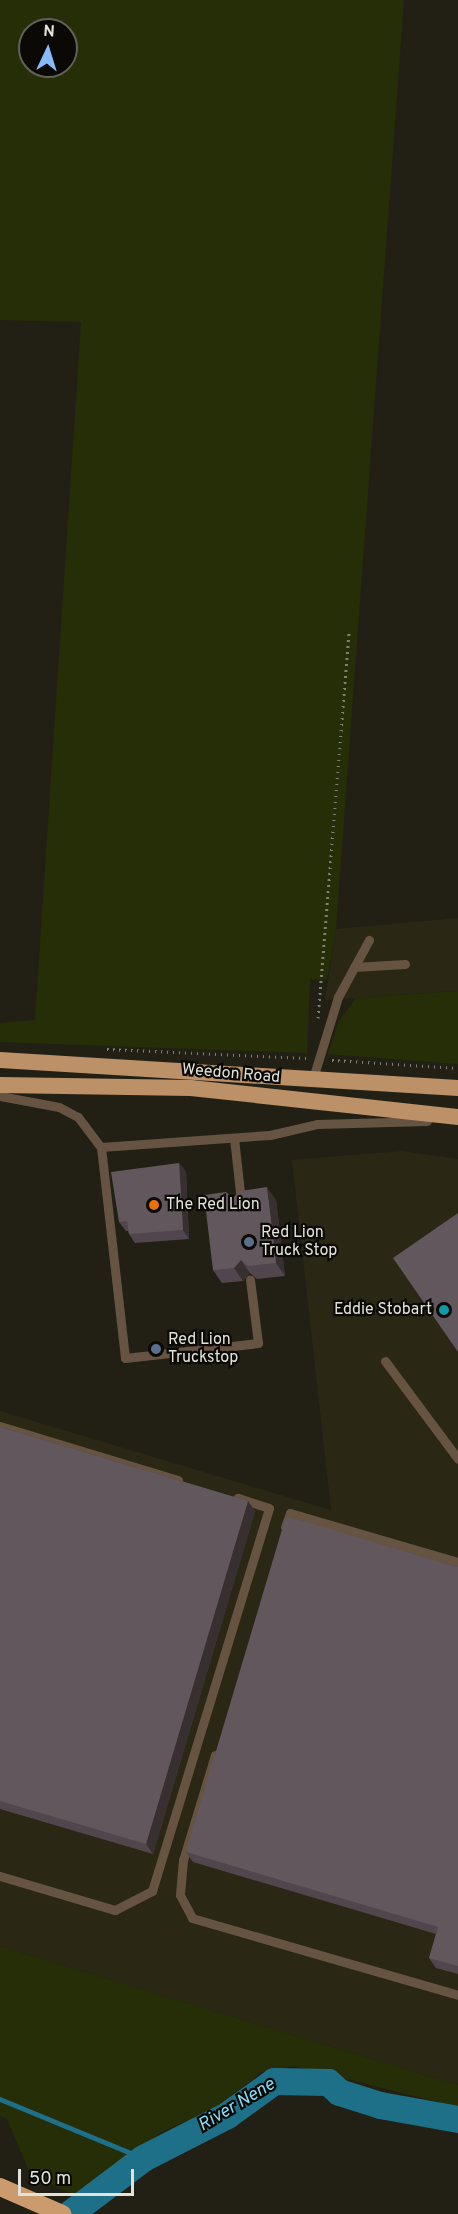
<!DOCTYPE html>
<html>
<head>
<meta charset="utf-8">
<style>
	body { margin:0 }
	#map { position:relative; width:458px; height:2214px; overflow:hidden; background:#222014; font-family:Overpass,sans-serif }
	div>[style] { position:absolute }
	.built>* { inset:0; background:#2a2714 }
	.green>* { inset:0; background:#262e08 }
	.stream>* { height:4.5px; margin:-2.25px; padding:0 2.25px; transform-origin:2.25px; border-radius:2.25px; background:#1d7087 }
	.river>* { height:27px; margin:-13.5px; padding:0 13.5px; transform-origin:13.5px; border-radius:13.5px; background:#1d7087 }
	.path>* { height:3px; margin-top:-1.5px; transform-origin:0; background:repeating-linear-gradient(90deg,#807f75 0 1.5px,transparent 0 6px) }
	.service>* { height:9px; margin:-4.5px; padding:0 4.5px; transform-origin:4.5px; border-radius:4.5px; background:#675341 }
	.trunk>* { height:16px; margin:-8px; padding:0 8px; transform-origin:8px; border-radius:8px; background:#bc9167 }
	.motorway>* { height:18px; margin:-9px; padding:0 9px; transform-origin:9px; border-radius:9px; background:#cb9b6d }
	.wall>* { inset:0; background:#51464d }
	.shaded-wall>* { inset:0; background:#383030 }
	.building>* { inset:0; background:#61575c }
	.dots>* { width:16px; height:16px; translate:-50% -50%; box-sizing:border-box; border:3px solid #0a0905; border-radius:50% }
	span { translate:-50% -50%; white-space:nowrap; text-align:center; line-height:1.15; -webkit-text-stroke:4.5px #0a0905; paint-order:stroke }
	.street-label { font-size:16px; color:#e3e2da }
	.poi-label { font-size:16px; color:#e3e2da }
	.left { translate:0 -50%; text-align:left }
	.right { translate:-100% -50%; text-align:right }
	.water-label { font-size:18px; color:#86dcf7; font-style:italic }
	.north { position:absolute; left:18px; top:18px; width:60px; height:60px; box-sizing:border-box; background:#0a0905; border:2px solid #61605a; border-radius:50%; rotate:4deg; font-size:16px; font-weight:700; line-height:24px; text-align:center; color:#e3e2da }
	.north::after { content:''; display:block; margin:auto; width:21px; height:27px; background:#88bbfc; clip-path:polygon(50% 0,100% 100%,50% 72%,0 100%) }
	.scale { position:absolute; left:18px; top:2169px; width:116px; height:27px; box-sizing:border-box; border:3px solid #e3e2da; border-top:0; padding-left:8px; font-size:18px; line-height:21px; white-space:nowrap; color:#e3e2da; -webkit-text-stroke:4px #0a0905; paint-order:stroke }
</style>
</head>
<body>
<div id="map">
	<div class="built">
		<div style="clip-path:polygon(458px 918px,458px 991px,325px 1000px,336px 929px)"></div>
		<div style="clip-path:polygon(402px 1151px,458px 1159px,458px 2085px,0 1946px,0 1411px,331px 1510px,292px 1160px)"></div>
	</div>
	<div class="green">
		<div style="clip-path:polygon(evenodd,0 0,404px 0,336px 929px,327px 980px,310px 979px,307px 1053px,0 1042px,0 1023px,35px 1020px,81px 322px,0 320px,0 0,30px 30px,66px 30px,66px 66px,30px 66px,30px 30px)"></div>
		<div style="clip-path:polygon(458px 991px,458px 1064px,328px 1054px,339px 1021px,356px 998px)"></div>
		<div style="clip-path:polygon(0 1946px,458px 2085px,458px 2107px,294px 2066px,261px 2072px,220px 2106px,161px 2132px,79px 2197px,31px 2176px,7px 2119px,0 2116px)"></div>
	</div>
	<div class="stream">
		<div style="left:0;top:2099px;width:155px;rotate:22.4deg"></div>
	</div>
	<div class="river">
		<div style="left:69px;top:2214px;width:93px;rotate:-37.1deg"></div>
		<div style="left:143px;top:2158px;width:94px;rotate:-27.1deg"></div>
		<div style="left:227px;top:2115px;width:58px;rotate:-35.9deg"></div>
		<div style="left:274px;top:2081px;width:54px;rotate:1.1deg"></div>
		<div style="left:328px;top:2082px;width:15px;rotate:42deg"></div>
		<div style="left:339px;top:2092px;width:43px;rotate:17.6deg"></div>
		<div style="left:380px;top:2105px;width:79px;rotate:10.2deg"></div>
	</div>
	<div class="path">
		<div style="left:318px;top:1018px;width:387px;rotate:-85.4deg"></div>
		<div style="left:107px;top:1049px;width:200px;rotate:2.6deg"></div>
		<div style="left:332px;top:1060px;width:126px;rotate:3.6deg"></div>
	</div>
	<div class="service">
		<div style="left:354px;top:967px;width:51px;rotate:-3.4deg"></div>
		<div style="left:314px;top:1075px;width:82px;rotate:-72.9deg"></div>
		<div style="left:338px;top:997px;width:65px;rotate:-61.5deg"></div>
		<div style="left:0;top:1096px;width:60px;rotate:10.6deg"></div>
		<div style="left:59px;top:1107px;width:21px;rotate:28deg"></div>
		<div style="left:78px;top:1117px;width:38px;rotate:53deg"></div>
		<div style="left:101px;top:1147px;width:212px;rotate:83.5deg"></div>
		<div style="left:125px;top:1358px;width:134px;rotate:-6.4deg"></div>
		<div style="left:258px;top:1343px;width:64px;rotate:-97.2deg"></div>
		<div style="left:234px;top:1138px;width:63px;rotate:83.7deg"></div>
		<div style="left:101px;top:1147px;width:169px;rotate:-4.1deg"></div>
		<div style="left:270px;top:1135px;width:48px;rotate:-13.2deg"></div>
		<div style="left:317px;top:1124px;width:110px;rotate:-1.6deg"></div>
		<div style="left:385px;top:1361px;width:122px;rotate:53.3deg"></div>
		<div style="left:0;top:1426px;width:186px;rotate:16.9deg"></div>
		<div style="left:285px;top:1527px;width:15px;rotate:-70deg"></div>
		<div style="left:290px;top:1513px;width:175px;rotate:16.3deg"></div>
		<div style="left:215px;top:1755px;width:110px;rotate:106.9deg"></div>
		<div style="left:183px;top:1860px;width:35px;rotate:95deg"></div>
		<div style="left:180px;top:1895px;width:26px;rotate:62deg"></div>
		<div style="left:192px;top:1918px;width:277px;rotate:16.1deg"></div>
		<div style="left:0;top:1876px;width:120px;rotate:16.5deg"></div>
		<div style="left:115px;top:1910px;width:42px;rotate:-27.2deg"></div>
		<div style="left:152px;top:1891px;width:400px;rotate:-73deg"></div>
		<div style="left:269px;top:1508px;width:33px;rotate:-162deg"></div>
	</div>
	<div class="trunk">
		<div style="left:0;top:1060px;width:459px;rotate:3.5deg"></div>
		<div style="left:0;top:1085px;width:191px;rotate:0.9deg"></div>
		<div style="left:191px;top:1088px;width:269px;rotate:6.2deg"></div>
	</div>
	<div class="motorway">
		<div style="left:0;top:2187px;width:68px;rotate:23.5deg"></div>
	</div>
	<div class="wall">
		<div style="clip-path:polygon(179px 1163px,186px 1172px,189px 1239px,135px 1243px,129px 1234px,128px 1231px,126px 1231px,119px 1222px)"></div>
		<div style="clip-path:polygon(233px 1198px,276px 1200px,285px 1276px,257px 1279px,250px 1273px,243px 1281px,222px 1283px,213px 1270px)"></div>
		<div style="clip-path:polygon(0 1427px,248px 1501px,255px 1511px,153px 1854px,0 1809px)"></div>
		<div style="clip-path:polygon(458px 1567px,458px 1974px,436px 1968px,429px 1958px,436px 1934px,193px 1862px,186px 1852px)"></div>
	</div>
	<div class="shaded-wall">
		<div style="clip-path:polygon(179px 1163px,186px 1172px,189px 1239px,183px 1230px)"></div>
		<div style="clip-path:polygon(267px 1187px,276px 1200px,285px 1276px,276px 1263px)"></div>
		<div style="clip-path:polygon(241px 1260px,250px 1273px,243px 1281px,234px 1268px)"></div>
		<div style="clip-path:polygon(248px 1501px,255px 1511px,153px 1854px,146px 1844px)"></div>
	</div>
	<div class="building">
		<div style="clip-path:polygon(179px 1163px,183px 1230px,129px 1234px,127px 1221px,119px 1222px,111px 1172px)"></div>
		<div style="clip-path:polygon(267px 1187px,276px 1263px,248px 1266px,241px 1260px,234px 1268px,213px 1270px,204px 1195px,226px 1192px,233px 1198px,240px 1191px)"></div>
		<div style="clip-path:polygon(458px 1213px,458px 1352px,393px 1258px)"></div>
		<div style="clip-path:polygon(0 1427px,248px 1501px,146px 1844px,0 1801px)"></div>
		<div style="clip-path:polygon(286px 1516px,458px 1567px,458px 1966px,429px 1958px,438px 1927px,186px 1852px)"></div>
	</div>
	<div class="dots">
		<div style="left:154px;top:1205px;background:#e8710a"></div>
		<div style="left:249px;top:1242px;background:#5c6f8a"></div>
		<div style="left:444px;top:1310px;background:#0f9aa8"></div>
		<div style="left:156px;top:1349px;background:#5c6f8a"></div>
	</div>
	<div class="street-label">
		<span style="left:231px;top:1074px;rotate:5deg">Weedon Road</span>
	</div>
	<div class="poi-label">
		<span class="left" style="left:166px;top:1205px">The Red Lion</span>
		<span class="left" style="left:261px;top:1242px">Red Lion<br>Truck Stop</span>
		<span class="right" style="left:432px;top:1310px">Eddie Stobart</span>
		<span class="left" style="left:168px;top:1349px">Red Lion<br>Truckstop</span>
	</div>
	<div class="water-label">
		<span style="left:237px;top:2106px;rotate:-31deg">River Nene</span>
	</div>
	<div class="north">N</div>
	<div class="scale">50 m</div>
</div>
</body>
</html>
